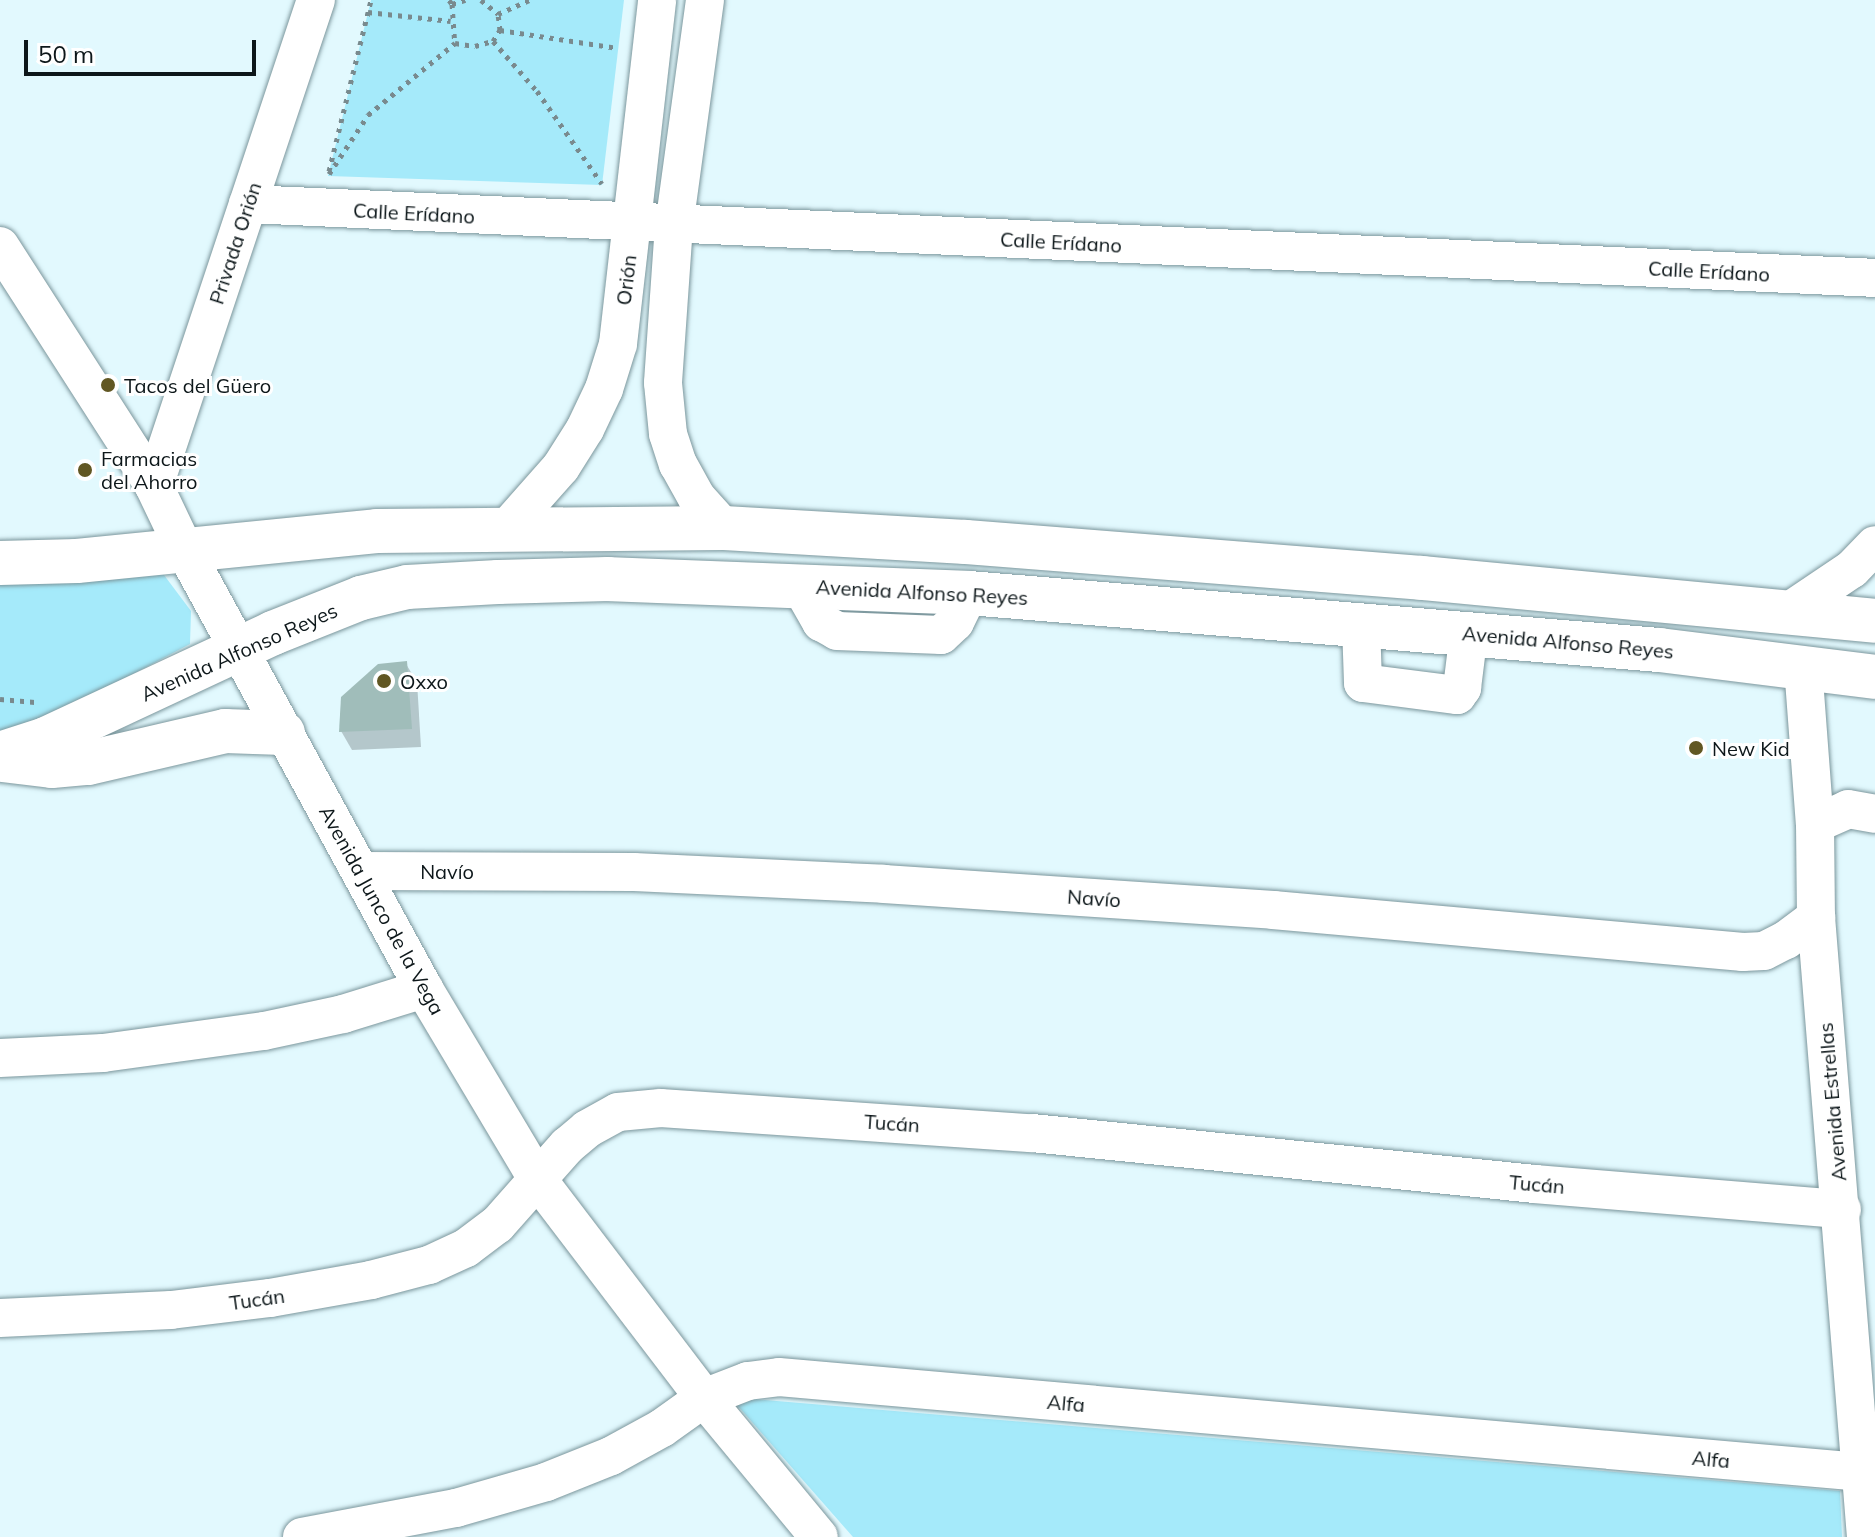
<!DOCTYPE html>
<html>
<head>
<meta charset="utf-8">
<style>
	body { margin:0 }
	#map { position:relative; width:1875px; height:1537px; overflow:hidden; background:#e2f9fe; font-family:Mulish,sans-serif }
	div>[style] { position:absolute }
	.green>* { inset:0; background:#a5eafa }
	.shadow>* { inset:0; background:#0003 }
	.building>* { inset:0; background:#a0bdba }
	.path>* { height:5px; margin-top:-2.5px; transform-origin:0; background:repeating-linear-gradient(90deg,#798a8e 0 4px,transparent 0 10px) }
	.roads { filter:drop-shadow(0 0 2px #7b969c) drop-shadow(0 0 2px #7b969c) }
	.minor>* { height:38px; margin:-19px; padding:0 19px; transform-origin:19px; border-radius:19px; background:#fff }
	.major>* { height:44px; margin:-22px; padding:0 22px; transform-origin:22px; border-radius:22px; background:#fff }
	.dots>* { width:22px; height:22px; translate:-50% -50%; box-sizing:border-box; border:4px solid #fff; border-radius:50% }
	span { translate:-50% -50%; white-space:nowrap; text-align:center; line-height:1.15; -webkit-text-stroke:6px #fff; paint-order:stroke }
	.street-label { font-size:20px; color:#0d171a }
	.poi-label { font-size:20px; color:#0d171a }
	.left { translate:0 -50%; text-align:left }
	.scale { position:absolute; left:24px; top:40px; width:232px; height:36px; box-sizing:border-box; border:4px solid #0d171a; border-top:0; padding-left:10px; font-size:24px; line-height:28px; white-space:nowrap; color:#0d171a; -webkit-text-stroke:6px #fff; paint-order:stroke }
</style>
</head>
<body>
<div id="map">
	<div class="green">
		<div style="clip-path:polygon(371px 0,624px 0,602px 185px,328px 176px)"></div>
		<div style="clip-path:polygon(161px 571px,191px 611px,190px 644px,0 744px,0 582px)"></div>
		<div style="clip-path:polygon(730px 1397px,1840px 1491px,1842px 1537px,853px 1537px)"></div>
	</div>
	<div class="shadow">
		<div style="clip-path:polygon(406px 664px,417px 682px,421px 747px,352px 750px,341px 731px)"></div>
	</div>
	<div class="building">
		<div style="clip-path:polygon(407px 661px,412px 729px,339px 732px,341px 697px,378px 664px)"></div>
	</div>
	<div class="path">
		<div style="left:449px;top:0;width:5px;rotate:53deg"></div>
		<div style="left:452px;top:4px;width:14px;rotate:-17deg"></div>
		<div style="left:481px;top:0;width:22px;rotate:39deg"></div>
		<div style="left:498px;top:14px;width:34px;rotate:-24deg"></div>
		<div style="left:452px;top:4px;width:39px;rotate:86deg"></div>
		<div style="left:455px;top:43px;width:20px;rotate:9deg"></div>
		<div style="left:475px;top:46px;width:19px;rotate:-16deg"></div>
		<div style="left:493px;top:41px;width:67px;rotate:48.7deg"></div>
		<div style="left:537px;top:91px;width:113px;rotate:55deg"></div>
		<div style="left:368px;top:12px;width:83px;rotate:6.2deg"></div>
		<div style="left:500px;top:30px;width:119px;rotate:8.7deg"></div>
		<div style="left:493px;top:41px;width:13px;rotate:-58deg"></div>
		<div style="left:500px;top:30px;width:16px;rotate:-97deg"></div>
		<div style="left:329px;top:171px;width:176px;rotate:-76.2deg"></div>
		<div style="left:329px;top:174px;width:71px;rotate:-56.5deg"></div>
		<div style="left:368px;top:115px;width:113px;rotate:-39.6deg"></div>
		<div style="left:0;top:699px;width:35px;rotate:5deg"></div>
	</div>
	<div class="roads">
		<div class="minor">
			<div style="left:705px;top:0;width:227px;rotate:97.8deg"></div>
			<div style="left:674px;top:225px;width:158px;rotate:94deg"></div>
			<div style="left:663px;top:383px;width:51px;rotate:84.4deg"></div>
			<div style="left:668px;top:434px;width:32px;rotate:72deg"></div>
			<div style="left:678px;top:464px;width:39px;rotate:61deg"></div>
			<div style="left:697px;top:498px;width:40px;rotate:48deg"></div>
			<div style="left:248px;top:204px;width:1629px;rotate:2.6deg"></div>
			<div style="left:0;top:246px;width:285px;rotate:57.3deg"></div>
			<div style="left:154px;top:486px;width:70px;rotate:64.5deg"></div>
			<div style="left:184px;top:549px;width:501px;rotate:61.39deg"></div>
			<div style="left:424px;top:989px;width:222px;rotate:59.2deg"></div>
			<div style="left:538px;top:1180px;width:274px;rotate:52.7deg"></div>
			<div style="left:704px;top:1398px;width:180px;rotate:50.4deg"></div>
			<div style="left:154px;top:486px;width:512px;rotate:-71.57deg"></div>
			<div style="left:507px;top:528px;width:81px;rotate:-48.5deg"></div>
			<div style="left:561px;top:467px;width:45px;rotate:-57.7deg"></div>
			<div style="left:585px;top:429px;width:44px;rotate:-64.6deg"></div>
			<div style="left:604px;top:389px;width:47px;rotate:-72.7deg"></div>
			<div style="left:618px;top:344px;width:346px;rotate:-83.5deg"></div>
			<div style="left:800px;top:585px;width:43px;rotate:60.4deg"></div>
			<div style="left:821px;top:622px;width:18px;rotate:29deg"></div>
			<div style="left:837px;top:631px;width:104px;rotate:2.2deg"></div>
			<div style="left:941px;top:635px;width:19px;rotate:-43deg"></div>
			<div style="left:955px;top:622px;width:32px;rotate:-64deg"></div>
			<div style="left:1785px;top:614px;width:81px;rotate:-33.9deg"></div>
			<div style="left:1852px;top:569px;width:33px;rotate:-46deg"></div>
			<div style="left:1361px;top:625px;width:58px;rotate:88deg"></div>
			<div style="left:1363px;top:683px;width:95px;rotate:7.3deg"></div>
			<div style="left:1457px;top:695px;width:9px;rotate:-54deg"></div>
			<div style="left:1462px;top:688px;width:56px;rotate:-82.9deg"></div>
			<div style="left:1803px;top:666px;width:158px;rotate:85.7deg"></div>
			<div style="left:1815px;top:824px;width:93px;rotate:89.4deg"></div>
			<div style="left:1816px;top:917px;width:622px;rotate:85.39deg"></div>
			<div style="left:1815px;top:824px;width:36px;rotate:-24deg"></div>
			<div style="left:1848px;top:809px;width:27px;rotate:10deg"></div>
			<div style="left:360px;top:871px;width:274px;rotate:0.2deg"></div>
			<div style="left:634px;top:872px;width:250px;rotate:2.7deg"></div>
			<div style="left:884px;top:884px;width:390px;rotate:3.8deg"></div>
			<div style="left:1273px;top:910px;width:472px;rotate:5.1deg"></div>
			<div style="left:1743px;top:952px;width:21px;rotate:-3deg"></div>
			<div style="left:1764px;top:951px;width:25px;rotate:-27deg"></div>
			<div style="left:1786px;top:940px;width:38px;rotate:-37deg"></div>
			<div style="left:0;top:1058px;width:103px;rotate:-2.8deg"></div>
			<div style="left:103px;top:1053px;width:162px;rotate:-7.8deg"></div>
			<div style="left:264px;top:1031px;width:81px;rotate:-12.1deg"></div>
			<div style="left:343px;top:1014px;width:85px;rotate:-17.2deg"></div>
			<div style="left:0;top:1318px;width:171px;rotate:-2.7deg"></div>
			<div style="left:171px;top:1310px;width:100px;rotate:-6.9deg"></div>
			<div style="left:270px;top:1298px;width:103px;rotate:-10.1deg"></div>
			<div style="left:371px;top:1280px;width:60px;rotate:-14.5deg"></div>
			<div style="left:429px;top:1265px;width:41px;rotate:-24.7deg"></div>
			<div style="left:466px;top:1248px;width:39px;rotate:-37deg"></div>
			<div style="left:497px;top:1225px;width:106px;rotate:-48.5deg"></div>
			<div style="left:567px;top:1146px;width:26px;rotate:-40deg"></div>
			<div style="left:587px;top:1129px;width:35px;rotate:-29deg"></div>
			<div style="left:618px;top:1112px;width:43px;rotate:-5.3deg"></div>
			<div style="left:661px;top:1108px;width:372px;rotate:3.9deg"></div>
			<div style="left:1032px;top:1133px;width:506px;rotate:5.79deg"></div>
			<div style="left:1535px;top:1184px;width:308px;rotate:4.7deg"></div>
			<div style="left:302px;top:1537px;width:157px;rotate:-10.7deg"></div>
			<div style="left:456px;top:1508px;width:94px;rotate:-16.1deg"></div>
			<div style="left:546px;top:1482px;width:70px;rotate:-21.8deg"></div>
			<div style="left:611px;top:1456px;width:58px;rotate:-28.8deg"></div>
			<div style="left:662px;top:1428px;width:52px;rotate:-35.5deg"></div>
			<div style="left:704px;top:1398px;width:47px;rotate:-21.1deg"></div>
			<div style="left:748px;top:1381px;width:31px;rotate:-7deg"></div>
			<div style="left:779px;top:1377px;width:1085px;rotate:5.02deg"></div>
		</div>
		<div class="major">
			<div style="left:0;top:563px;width:77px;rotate:-1.5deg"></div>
			<div style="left:77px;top:561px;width:301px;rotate:-5.7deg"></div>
			<div style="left:377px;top:531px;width:347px;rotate:-0.5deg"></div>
			<div style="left:724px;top:528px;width:242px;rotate:3.3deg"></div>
			<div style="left:966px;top:542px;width:457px;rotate:4.5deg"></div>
			<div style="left:1422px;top:578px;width:455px;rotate:5.4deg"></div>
			<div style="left:0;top:754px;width:48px;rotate:-18.1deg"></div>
			<div style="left:46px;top:739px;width:251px;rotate:-25deg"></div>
			<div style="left:273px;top:633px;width:95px;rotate:-21.7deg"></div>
			<div style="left:361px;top:598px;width:47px;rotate:-13.4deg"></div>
			<div style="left:407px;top:587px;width:91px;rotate:-3.1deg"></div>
			<div style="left:498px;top:582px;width:110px;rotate:-1.6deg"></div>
			<div style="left:608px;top:579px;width:361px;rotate:2.2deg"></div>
			<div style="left:969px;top:593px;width:692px;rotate:4.72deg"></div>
			<div style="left:1659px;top:650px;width:218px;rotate:7.1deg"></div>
			<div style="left:2px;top:760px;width:50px;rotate:6.8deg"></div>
			<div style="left:52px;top:766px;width:36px;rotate:-5deg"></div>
			<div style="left:88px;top:763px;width:141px;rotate:-13.1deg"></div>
			<div style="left:225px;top:731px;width:58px;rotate:2deg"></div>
		</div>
	</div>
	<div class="dots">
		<div style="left:108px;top:385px;background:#615723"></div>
		<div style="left:85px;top:470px;background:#615723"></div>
		<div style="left:384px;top:681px;background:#615723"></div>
		<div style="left:1696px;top:748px;background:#615723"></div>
	</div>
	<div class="street-label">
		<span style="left:414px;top:213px;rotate:3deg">Calle Erídano</span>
		<span style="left:1061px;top:242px;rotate:3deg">Calle Erídano</span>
		<span style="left:235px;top:243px;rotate:-72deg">Privada Orión</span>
		<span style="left:1709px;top:271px;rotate:3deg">Calle Erídano</span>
		<span style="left:626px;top:280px;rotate:-83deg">Orión</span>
		<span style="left:922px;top:592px;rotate:3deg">Avenida Alfonso Reyes</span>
		<span style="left:1568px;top:642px;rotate:5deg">Avenida Alfonso Reyes</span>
		<span style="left:239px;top:652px;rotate:-24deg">Avenida Alfonso Reyes</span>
		<span style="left:447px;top:871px">Navío</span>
		<span style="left:1094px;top:898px;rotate:4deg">Navío</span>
		<span style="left:382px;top:910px;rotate:61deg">Avenida Junco de la Vega</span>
		<span style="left:1832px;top:1102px;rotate:-95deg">Avenida Estrellas</span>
		<span style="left:892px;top:1123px;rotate:4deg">Tucán</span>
		<span style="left:1537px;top:1184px;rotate:5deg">Tucán</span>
		<span style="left:257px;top:1299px;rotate:-8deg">Tucán</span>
		<span style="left:1066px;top:1403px;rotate:5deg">Alfa</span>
		<span style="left:1711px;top:1459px;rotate:5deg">Alfa</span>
	</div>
	<div class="poi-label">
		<span class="left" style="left:124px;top:385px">Tacos del Güero</span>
		<span class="left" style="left:101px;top:470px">Farmacias<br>del Ahorro</span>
		<span class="left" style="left:400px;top:681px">Oxxo</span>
		<span class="left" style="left:1712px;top:748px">New Kid</span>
	</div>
	<div class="scale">50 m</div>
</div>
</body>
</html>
